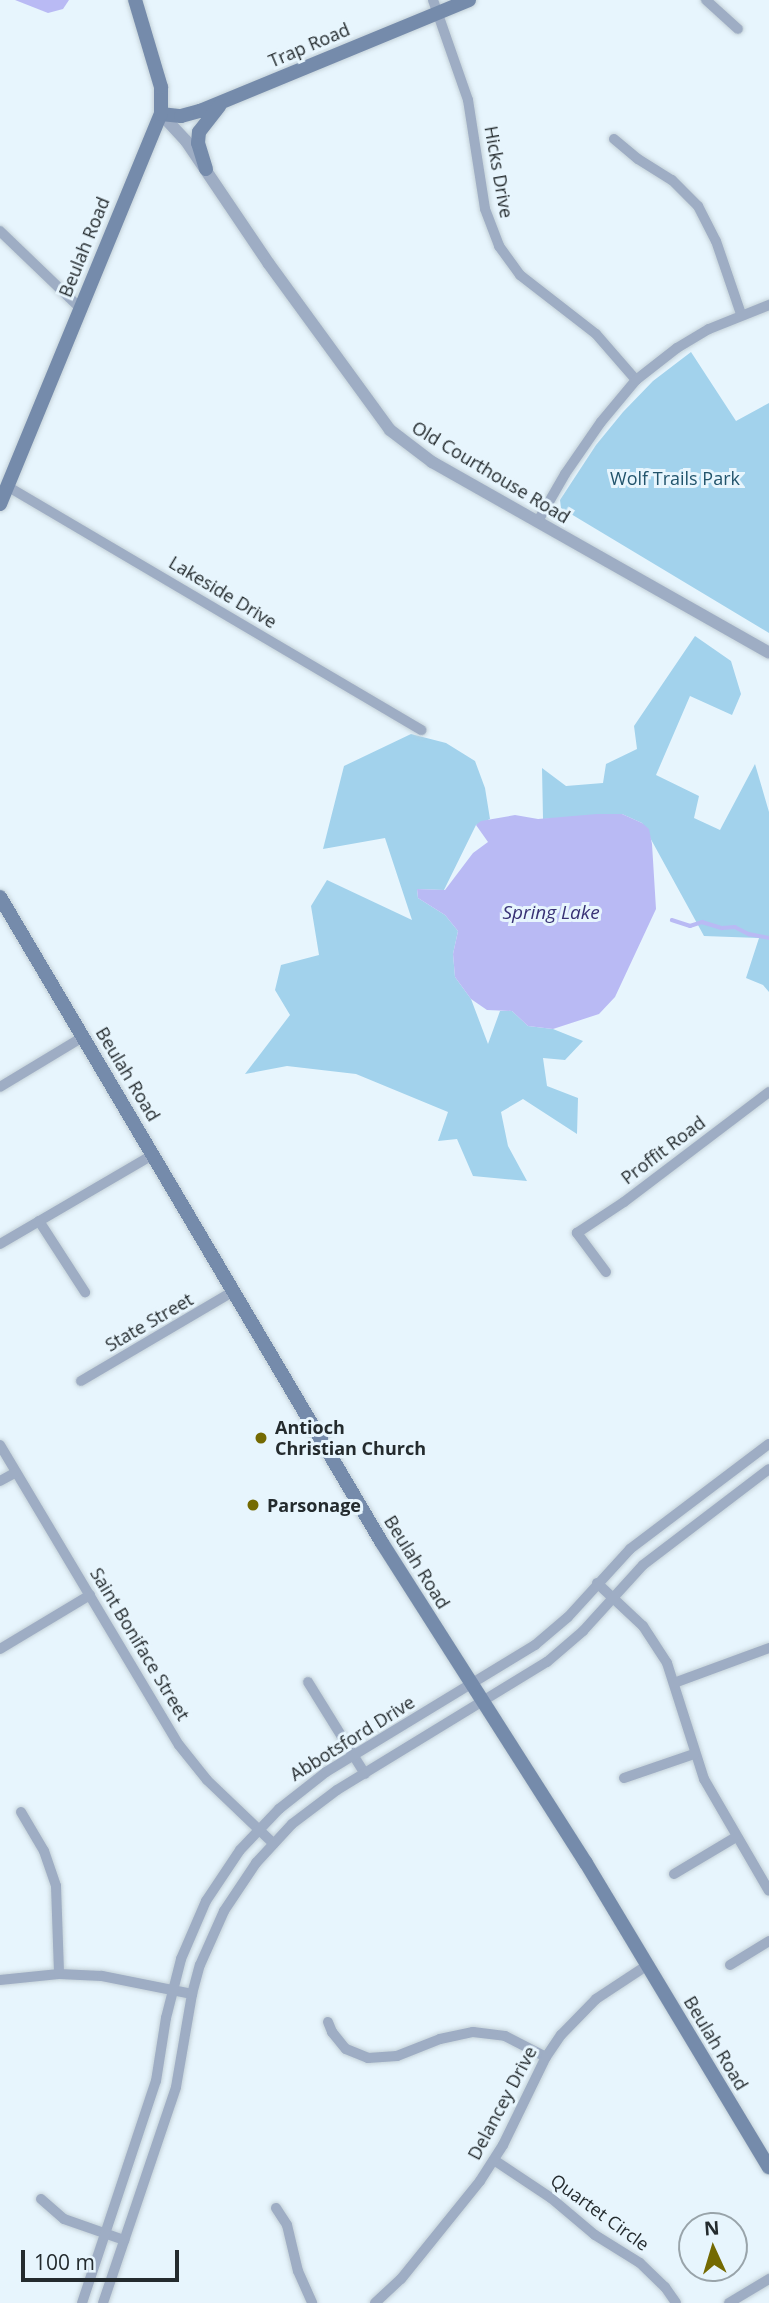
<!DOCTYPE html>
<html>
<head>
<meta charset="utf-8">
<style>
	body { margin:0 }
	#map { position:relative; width:769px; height:2303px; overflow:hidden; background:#e7f5fd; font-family:"Open Sans",sans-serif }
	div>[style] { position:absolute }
	.green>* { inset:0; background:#a2d2ec }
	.water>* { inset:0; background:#b9baf4 }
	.stream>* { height:3.5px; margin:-1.75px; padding:0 1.75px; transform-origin:1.75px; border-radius:1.75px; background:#b9baf4 }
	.roads { filter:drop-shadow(0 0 2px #c4d1d8) drop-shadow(0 0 2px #c4d1d8) }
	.minor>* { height:10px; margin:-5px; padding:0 5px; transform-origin:5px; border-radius:5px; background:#9eadc4 }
	.tertiary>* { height:12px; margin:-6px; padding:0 6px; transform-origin:6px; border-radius:6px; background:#9eadc4 }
	.secondary>* { height:14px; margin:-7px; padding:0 7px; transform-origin:7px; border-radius:7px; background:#758bab }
	.dots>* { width:19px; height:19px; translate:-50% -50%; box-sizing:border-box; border:4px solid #e7f5fd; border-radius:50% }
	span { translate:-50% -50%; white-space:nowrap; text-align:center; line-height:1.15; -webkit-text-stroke:6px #e7f5fd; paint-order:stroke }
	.street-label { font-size:18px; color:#242b2e }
	.park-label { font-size:18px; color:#22546c }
	.poi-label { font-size:18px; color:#242b2e; font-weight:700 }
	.left { translate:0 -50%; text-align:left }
	.water-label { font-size:19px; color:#383275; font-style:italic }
	.north { position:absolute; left:678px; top:2212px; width:70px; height:70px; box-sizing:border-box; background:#e7f5fd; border:2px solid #99a4aa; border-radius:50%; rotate:356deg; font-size:19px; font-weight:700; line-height:28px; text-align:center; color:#242b2e }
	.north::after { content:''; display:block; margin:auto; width:24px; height:32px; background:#746a02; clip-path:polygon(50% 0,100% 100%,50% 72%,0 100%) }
	.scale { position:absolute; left:21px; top:2250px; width:158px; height:32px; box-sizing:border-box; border:4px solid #242b2e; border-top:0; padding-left:9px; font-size:21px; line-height:24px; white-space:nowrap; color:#242b2e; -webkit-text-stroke:5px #e7f5fd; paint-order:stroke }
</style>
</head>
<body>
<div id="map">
	<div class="green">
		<div style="clip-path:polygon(691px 352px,736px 421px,769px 403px,769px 633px,561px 508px,560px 500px,596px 445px,623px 412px,653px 381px)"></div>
		<div style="clip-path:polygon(695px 636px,731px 661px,741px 694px,732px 715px,690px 696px,656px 775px,699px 796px,694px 818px,720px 830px,755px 764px,769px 812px,769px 992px,763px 985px,746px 978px,759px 938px,704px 936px,642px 823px,622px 814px,543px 819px,542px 768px,566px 786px,603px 783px,606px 764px,637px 749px,634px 726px)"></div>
		<div style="clip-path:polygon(411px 734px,446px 743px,475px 761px,485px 788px,490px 819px,476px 825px,444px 890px,417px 889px,418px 898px,445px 915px,458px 931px,453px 954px,455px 977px,471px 999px,488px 1044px,500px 1011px,512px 1011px,528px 1026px,553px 1029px,583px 1041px,565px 1060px,543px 1058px,547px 1086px,578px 1098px,577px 1134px,523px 1099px,501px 1112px,508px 1146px,527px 1181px,473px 1176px,457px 1139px,438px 1141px,448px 1112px,356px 1074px,287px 1066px,245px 1074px,290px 1015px,275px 990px,281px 965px,319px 955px,311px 906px,327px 880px,412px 920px,385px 838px,323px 849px,344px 766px)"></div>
	</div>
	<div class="water">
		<div style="clip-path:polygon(15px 0,69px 0,63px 9px,48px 13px)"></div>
		<div style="clip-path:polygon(597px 814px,622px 814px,642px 823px,649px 829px,652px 844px,656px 909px,615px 997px,599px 1014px,553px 1029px,528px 1026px,512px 1011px,487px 1010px,471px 999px,455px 977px,453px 954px,458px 931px,445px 915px,418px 898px,417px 889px,445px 890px,473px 853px,488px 842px,476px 825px,481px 821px,515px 815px,538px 819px)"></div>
	</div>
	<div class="stream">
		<div style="left:672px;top:920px;width:19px;rotate:18deg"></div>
		<div style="left:690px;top:926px;width:13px;rotate:-18deg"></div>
		<div style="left:702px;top:922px;width:21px;rotate:17deg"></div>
		<div style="left:722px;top:928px;width:13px;rotate:-4deg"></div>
		<div style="left:735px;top:927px;width:16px;rotate:27deg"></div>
		<div style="left:749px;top:934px;width:20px;rotate:11deg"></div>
	</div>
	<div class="roads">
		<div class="minor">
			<div style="left:433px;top:0;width:106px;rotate:70.7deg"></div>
			<div style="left:468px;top:100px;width:110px;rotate:81.1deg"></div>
			<div style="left:485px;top:209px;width:40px;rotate:69deg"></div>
			<div style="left:499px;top:246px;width:36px;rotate:54deg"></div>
			<div style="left:520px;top:275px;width:96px;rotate:37.8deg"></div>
			<div style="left:596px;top:334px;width:61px;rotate:49deg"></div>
			<div style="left:706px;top:0;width:43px;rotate:42.2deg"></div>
			<div style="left:614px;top:139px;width:31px;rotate:40deg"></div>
			<div style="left:638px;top:159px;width:40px;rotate:32deg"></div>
			<div style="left:672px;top:180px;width:37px;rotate:45deg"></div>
			<div style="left:698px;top:206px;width:39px;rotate:63deg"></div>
			<div style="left:716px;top:241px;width:77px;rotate:71.1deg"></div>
			<div style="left:0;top:231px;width:111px;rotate:43.9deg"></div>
			<div style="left:7px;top:486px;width:481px;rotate:30.5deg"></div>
			<div style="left:538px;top:521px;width:54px;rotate:-60.1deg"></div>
			<div style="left:565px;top:474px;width:63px;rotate:-55.3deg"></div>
			<div style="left:601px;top:422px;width:55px;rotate:-50.2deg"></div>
			<div style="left:636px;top:380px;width:52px;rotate:-38deg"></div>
			<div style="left:677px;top:348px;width:37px;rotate:-31deg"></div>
			<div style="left:709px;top:329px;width:65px;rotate:-21.8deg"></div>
			<div style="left:0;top:1087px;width:97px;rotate:-31.1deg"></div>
			<div style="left:39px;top:1221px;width:85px;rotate:57.1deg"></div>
			<div style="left:0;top:1244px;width:178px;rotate:-30.3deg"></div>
			<div style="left:606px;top:1272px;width:49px;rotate:-126.6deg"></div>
			<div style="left:577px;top:1233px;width:56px;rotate:-33.4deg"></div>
			<div style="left:624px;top:1202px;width:182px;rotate:-37.2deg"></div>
			<div style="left:81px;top:1381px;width:178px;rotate:-30.5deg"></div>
			<div style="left:0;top:1445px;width:349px;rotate:59.2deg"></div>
			<div style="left:179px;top:1745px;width:45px;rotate:51.3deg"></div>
			<div style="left:207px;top:1780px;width:91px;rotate:43.7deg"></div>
			<div style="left:0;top:1481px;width:18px;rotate:-29deg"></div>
			<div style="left:597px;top:1583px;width:63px;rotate:43.1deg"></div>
			<div style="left:643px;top:1626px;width:44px;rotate:57deg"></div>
			<div style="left:667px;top:1663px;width:122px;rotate:72.3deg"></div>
			<div style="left:704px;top:1779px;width:129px;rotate:59.9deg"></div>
			<div style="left:0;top:1649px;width:105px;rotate:-31deg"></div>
			<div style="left:308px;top:1682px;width:108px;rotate:58.2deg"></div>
			<div style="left:674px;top:1683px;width:101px;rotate:-20.2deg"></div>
			<div style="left:624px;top:1778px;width:74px;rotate:-18.9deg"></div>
			<div style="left:21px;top:1812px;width:45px;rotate:59.5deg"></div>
			<div style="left:44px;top:1851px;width:37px;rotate:71deg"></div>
			<div style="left:56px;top:1886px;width:88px;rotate:88deg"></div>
			<div style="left:674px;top:1874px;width:72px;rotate:-30.8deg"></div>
			<div style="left:730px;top:1965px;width:46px;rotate:-31.6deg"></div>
			<div style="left:0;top:1980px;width:59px;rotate:-5.8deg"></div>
			<div style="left:59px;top:1974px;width:43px;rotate:2.7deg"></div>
			<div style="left:102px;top:1976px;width:92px;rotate:11.3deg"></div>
			<div style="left:328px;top:2022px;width:11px;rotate:68deg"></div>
			<div style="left:332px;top:2032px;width:22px;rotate:51deg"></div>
			<div style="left:346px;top:2049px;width:24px;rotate:22deg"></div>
			<div style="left:368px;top:2058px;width:29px;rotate:-4deg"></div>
			<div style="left:397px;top:2056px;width:46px;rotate:-21.6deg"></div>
			<div style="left:440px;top:2039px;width:34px;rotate:-12deg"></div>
			<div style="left:473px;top:2032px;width:32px;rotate:7deg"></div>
			<div style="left:505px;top:2036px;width:46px;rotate:27.1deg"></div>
			<div style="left:494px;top:2160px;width:69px;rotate:33.7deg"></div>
			<div style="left:551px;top:2198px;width:57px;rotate:40.1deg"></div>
			<div style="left:595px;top:2235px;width:53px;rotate:31.9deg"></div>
			<div style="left:640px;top:2263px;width:35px;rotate:44deg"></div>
			<div style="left:665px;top:2287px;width:19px;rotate:55deg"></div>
			<div style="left:41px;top:2199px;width:30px;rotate:41deg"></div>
			<div style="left:64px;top:2219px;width:64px;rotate:19.3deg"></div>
			<div style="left:276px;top:2208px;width:20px;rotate:57deg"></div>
			<div style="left:287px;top:2225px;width:47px;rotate:76.6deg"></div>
			<div style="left:298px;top:2271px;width:35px;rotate:66deg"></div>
			<div style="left:82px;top:2303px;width:234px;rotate:-71.6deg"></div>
			<div style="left:156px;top:2081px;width:64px;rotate:-81deg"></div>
			<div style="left:166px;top:2018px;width:61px;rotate:-75.7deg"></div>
			<div style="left:181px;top:1959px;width:63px;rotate:-66.7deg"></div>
			<div style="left:206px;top:1901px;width:61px;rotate:-56.3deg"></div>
			<div style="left:240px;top:1850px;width:57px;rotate:-46.4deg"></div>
			<div style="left:279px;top:1809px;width:60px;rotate:-38.2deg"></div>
			<div style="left:326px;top:1772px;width:245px;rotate:-31.3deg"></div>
			<div style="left:535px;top:1645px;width:43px;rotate:-40.3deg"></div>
			<div style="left:568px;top:1617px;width:92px;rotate:-47.6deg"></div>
			<div style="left:630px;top:1549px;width:174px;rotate:-37.1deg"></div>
			<div style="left:103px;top:2303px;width:228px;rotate:-71.3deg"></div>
			<div style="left:176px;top:2087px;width:94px;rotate:-80.2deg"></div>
			<div style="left:192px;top:1994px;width:30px;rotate:-75deg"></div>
			<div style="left:200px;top:1965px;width:59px;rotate:-66deg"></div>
			<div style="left:224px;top:1911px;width:58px;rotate:-56.3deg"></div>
			<div style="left:256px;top:1863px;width:53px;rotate:-47.3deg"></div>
			<div style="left:292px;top:1824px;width:56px;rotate:-37.1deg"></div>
			<div style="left:337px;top:1790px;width:246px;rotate:-31.4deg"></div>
			<div style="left:547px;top:1662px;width:48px;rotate:-40.7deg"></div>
			<div style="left:583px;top:1631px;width:89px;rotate:-47.7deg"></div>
			<div style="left:643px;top:1565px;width:158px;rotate:-37.3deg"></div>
			<div style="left:375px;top:2303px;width:35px;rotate:-43deg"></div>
			<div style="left:401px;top:2279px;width:126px;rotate:-51.1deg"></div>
			<div style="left:480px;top:2181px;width:43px;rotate:-57.4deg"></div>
			<div style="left:503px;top:2145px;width:98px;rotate:-64deg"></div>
			<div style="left:546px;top:2057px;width:27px;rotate:-56deg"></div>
			<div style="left:561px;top:2035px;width:50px;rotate:-45.8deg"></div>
			<div style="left:596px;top:1999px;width:60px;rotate:-33.4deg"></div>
			<div style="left:729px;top:2303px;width:47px;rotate:-31deg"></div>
		</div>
		<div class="tertiary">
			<div style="left:161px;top:114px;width:37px;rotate:47deg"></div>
			<div style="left:186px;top:141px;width:148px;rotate:56deg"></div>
			<div style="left:269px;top:264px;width:205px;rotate:53.9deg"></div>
			<div style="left:390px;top:430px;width:53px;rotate:37.3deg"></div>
			<div style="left:432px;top:462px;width:387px;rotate:29.5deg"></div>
		</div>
		<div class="secondary">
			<div style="left:161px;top:114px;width:20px;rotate:6deg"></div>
			<div style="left:181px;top:116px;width:20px;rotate:-15deg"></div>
			<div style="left:200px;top:111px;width:291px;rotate:-22.4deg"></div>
			<div style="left:206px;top:169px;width:27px;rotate:-107deg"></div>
			<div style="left:198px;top:143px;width:11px;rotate:-85deg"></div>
			<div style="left:199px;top:132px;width:33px;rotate:-52deg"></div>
			<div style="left:0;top:504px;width:422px;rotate:-67.6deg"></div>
			<div style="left:161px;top:114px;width:27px;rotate:-90deg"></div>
			<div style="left:161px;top:87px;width:91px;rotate:-106.6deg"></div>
			<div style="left:0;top:897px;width:750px;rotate:59.4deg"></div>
			<div style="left:382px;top:1543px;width:379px;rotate:57.5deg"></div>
			<div style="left:586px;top:1863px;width:355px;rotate:59deg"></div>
		</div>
	</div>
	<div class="dots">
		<div style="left:261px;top:1438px;background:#746a02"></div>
		<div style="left:253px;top:1505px;background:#746a02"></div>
	</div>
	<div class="street-label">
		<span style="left:309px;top:45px;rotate:-23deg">Trap Road</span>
		<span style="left:499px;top:172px;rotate:80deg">Hicks Drive</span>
		<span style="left:84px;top:247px;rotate:-68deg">Beulah Road</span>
		<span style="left:491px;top:472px;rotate:31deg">Old Courthouse Road</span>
		<span style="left:223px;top:592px;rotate:31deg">Lakeside Drive</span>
		<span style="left:128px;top:1074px;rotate:59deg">Beulah Road</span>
		<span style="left:663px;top:1150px;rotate:-37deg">Proffit Road</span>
		<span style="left:149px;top:1322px;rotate:-30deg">State Street</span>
		<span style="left:417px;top:1562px;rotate:58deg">Beulah Road</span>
		<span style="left:140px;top:1644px;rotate:59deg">Saint Boniface Street</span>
		<span style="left:352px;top:1738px;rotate:-32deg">Abbotsford Drive</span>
		<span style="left:716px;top:2043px;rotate:59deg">Beulah Road</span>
		<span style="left:502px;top:2103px;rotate:-62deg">Delancey Drive</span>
		<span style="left:600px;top:2212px;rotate:36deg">Quartet Circle</span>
	</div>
	<div class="park-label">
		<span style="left:675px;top:478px">Wolf Trails Park</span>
	</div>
	<div class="poi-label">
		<span class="left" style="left:275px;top:1438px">Antioch<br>Christian Church</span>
		<span class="left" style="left:267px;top:1505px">Parsonage</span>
	</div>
	<div class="water-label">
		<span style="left:551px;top:913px">Spring Lake</span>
	</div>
	<div class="north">N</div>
	<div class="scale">100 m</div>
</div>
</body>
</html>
